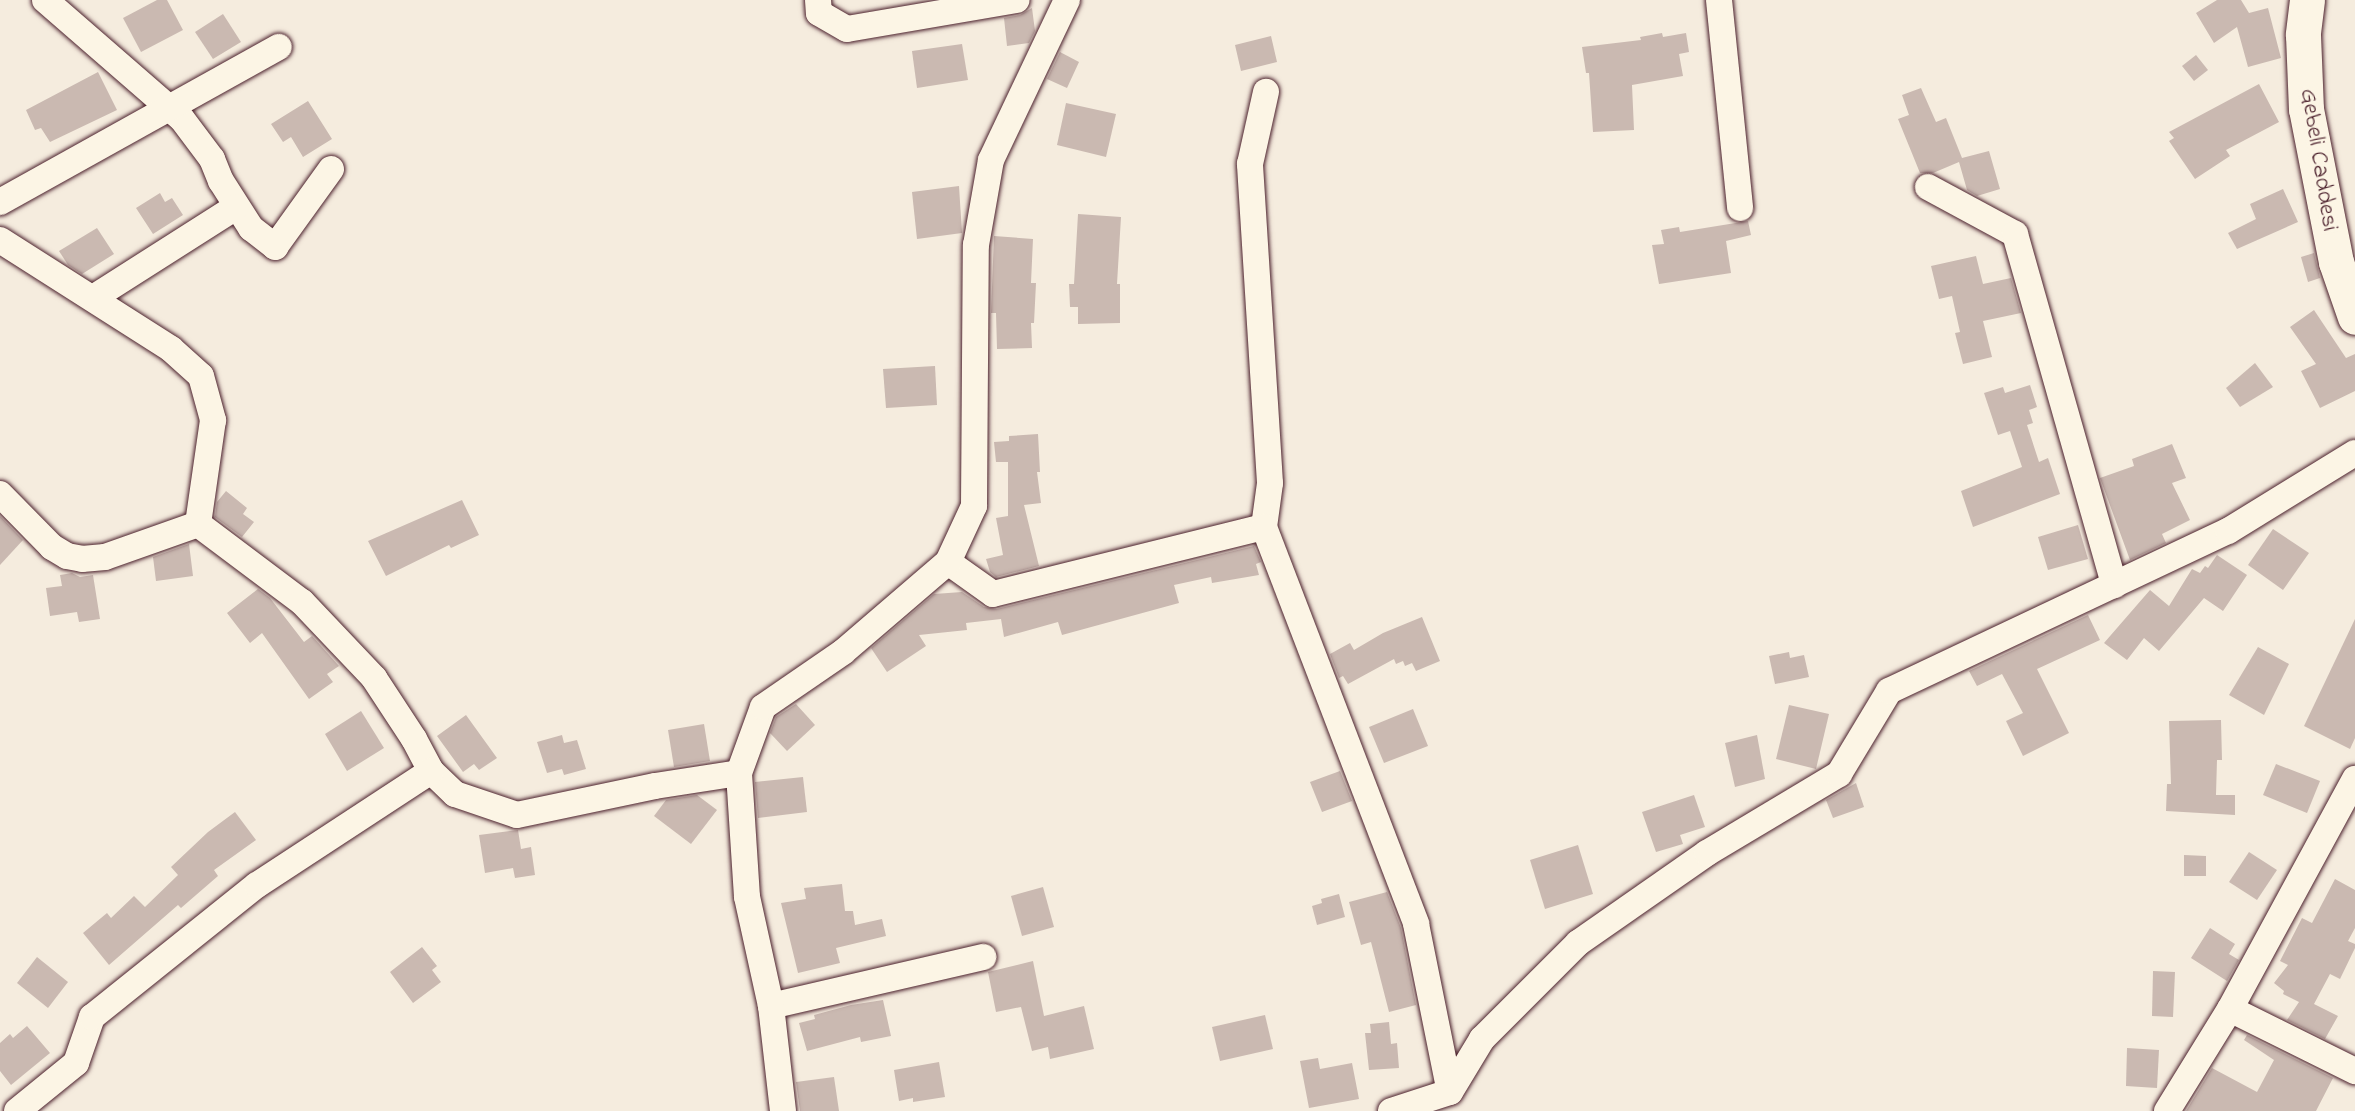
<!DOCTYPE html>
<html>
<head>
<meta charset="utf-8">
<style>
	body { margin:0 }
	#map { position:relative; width:2355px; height:1111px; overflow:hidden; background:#f5ecde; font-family:"Indie Flower",sans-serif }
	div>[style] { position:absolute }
	.building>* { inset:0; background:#cab9b1 }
	.roads { filter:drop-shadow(0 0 2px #4a1f2b) drop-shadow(0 0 2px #4a1f2b) }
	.minor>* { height:26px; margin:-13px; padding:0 13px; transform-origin:13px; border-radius:13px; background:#fcf5e5 }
	.major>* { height:35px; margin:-17.5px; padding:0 17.5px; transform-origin:17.5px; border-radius:17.5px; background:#fcf5e5 }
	span { translate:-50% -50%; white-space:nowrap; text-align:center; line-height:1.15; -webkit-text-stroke:7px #fcf5e5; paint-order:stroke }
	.street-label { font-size:24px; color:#4a1f2b }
</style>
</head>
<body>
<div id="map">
	<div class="building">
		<div style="clip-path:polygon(157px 0,167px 0,183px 30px,141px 52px,123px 18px)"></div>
		<div style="clip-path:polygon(2217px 0,2241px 0,2249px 13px,2268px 8px,2281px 58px,2248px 67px,2237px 27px,2214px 43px,2196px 13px)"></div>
		<div style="clip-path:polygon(1032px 8px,1035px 31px,1029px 43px,1007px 46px,1004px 18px,1020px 15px)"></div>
		<div style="clip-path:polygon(223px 14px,241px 42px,213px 59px,195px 32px)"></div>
		<div style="clip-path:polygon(1662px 33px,1663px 37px,1686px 33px,1689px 52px,1679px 54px,1683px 76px,1632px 85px,1634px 130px,1593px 132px,1589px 73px,1586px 73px,1582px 47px,1641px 40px,1640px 37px)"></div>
		<div style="clip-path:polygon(1271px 36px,1277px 62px,1241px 71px,1235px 45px)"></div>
		<div style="clip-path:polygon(962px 44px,968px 80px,917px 88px,912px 51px)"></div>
		<div style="clip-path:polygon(1060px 52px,1079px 62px,1067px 88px,1047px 79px)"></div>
		<div style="clip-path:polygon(2196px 55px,2208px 70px,2194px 81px,2182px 66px)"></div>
		<div style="clip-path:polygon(98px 72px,117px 110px,50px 142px,41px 128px,35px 130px,26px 110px)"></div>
		<div style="clip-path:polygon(2259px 84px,2279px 122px,2226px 150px,2230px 156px,2195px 179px,2169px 141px,2174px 138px,2169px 132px)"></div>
		<div style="clip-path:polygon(1921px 88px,1936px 122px,1946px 118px,1962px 158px,1989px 151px,2000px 189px,1977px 196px,1967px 190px,1959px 162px,1933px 173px,1920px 173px,1898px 119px,1909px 115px,1902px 95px)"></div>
		<div style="clip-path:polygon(308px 101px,332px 139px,303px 157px,291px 137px,283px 142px,271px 124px)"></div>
		<div style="clip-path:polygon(1066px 103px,1116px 114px,1106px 157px,1057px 145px)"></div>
		<div style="clip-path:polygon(959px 186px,962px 233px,917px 239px,912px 192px)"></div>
		<div style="clip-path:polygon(2283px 189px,2298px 222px,2237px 249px,2228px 233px,2256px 219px,2250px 204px)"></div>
		<div style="clip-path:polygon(160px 193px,165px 202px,172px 198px,183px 215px,153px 234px,136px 208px)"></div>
		<div style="clip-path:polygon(1078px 214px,1121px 217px,1117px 284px,1120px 284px,1120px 323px,1078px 324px,1078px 307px,1070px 307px,1069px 284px,1074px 284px)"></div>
		<div style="clip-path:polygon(1748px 221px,1751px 235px,1726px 241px,1731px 273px,1659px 284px,1652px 245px,1664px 244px,1661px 230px,1679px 227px,1680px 232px)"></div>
		<div style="clip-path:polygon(97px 228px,114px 254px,82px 274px,68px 265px,59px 251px)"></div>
		<div style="clip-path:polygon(994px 236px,1033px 239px,1031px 283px,1036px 283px,1034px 323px,1031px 323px,1032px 348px,997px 349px,996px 313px,991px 313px)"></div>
		<div style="clip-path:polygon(2314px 253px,2320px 278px,2308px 282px,2301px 257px)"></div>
		<div style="clip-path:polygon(1976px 256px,1983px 284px,2011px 278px,2021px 313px,1983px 321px,1992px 357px,1963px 364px,1955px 333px,1960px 332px,1952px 296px,1939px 299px,1931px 266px)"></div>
		<div style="clip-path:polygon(2314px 310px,2346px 358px,2355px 354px,2355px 391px,2320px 408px,2301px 371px,2316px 364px,2290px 327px)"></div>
		<div style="clip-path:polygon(2255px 363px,2273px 387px,2240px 407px,2226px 388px)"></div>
		<div style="clip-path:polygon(935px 366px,937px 405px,886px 408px,883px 369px)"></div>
		<div style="clip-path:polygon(2030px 385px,2037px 407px,2029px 410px,2033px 423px,2027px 425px,2039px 462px,2048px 458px,2060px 494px,1973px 527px,1961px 491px,2022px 467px,2010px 431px,1998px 435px,1984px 393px,2003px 387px,2005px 393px)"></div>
		<div style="clip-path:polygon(1038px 434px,1040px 472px,1037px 472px,1041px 503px,1024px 505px,1039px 566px,996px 577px,990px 572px,986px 559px,1003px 555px,996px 518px,1008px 516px,1008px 462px,996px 462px,994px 442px,1009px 441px,1009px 436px)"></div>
		<div style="clip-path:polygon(2172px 444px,2186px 478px,2172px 483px,2190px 520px,2162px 534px,2166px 543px,2130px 560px,2100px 478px,2134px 466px,2132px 459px)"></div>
		<div style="clip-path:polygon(226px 491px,247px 508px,243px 514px,254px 522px,242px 537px,215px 517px,217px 502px)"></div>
		<div style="clip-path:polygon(462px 500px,479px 535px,451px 548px,449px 545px,386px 576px,368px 541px)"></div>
		<div style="clip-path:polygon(0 516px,23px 540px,0 565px)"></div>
		<div style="clip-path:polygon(2078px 525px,2088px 559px,2048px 570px,2038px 537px)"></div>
		<div style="clip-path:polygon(2273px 529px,2309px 553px,2283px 590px,2248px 565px)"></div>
		<div style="clip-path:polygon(189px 544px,193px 576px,156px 581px,153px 557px)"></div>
		<div style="clip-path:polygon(1254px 546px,1261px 562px,1256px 564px,1259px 575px,1212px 583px,1211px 577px,1174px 585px,1179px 603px,1062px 635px,1058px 622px,1004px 637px,1001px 619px,966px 623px,967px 630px,919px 635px,926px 646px,887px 672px,871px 648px,934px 594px,962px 592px,984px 607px,997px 609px)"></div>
		<div style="clip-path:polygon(2217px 555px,2247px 575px,2223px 611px,2204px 598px,2159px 651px,2144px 638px,2127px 660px,2104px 643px,2150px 590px,2169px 606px,2192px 569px,2200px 573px,2205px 566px,2208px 568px)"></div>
		<div style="clip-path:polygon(72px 573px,80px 577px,93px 575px,100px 619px,79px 622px,77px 612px,50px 616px,46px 588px,62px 586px,60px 575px)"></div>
		<div style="clip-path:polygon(258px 589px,270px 598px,304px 642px,312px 636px,339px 666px,327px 674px,333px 682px,309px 699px,262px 633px,250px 643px,227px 613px)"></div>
		<div style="clip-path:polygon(2088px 615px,2100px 640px,2037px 669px,2069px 733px,2023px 756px,2006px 721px,2023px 713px,2002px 674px,1977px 686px,1969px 671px)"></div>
		<div style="clip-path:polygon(1422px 617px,1440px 661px,1416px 671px,1412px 663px,1405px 666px,1403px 661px,1396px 664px,1394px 659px,1348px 684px,1343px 676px,1339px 678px,1330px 654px,1350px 643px,1354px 650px,1383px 633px)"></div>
		<div style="clip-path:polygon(2355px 619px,2355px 738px,2350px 749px,2304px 726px)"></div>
		<div style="clip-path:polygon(2258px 647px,2289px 664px,2264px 715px,2229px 695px)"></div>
		<div style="clip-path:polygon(1789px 652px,1790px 658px,1804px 655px,1809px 677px,1775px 684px,1769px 656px)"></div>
		<div style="clip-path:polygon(796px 704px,815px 725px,787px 751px,770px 733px,776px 717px)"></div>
		<div style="clip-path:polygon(1789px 705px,1829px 714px,1816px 769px,1776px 759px)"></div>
		<div style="clip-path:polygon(1413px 709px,1428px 746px,1384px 763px,1369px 727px)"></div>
		<div style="clip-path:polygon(361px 711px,384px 748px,347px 771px,325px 734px)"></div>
		<div style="clip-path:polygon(466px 715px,497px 758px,479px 770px,474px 764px,463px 772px,437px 736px)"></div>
		<div style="clip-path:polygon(2221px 720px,2222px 760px,2217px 760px,2216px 795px,2235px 795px,2235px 815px,2166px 811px,2167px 784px,2171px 784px,2169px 721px)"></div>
		<div style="clip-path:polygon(704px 724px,710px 761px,674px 767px,668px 730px)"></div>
		<div style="clip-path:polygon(562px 735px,564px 743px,577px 740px,586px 769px,564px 775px,562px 769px,547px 773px,537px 742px)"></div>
		<div style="clip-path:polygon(1757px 735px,1765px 779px,1735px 787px,1725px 743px)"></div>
		<div style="clip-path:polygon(2276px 764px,2320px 781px,2307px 813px,2263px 795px)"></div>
		<div style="clip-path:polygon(1340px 771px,1352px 801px,1322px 812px,1310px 782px)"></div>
		<div style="clip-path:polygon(803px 777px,807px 812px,758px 818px,755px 782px)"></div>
		<div style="clip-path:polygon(1856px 783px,1864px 807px,1833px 818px,1826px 800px)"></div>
		<div style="clip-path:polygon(697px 795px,717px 810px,691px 844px,654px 816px,666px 800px)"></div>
		<div style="clip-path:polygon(1694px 795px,1705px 827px,1680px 835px,1683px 844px,1656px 852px,1642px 812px)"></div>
		<div style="clip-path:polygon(235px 812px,256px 840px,214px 870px,218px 876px,181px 908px,178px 905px,109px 965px,83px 933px,107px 913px,111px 918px,134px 896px,145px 907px,178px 875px,171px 867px,208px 832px)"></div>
		<div style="clip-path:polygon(518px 830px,521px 849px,531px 847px,535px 875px,515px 878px,513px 868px,485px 873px,479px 835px)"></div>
		<div style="clip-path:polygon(1578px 845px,1593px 894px,1545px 909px,1530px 860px)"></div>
		<div style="clip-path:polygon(2249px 852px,2277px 870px,2257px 900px,2229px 882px)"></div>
		<div style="clip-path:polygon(2184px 855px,2206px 856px,2206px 876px,2184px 876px)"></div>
		<div style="clip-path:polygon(2335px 879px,2355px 890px,2355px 928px,2348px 941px,2355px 944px,2355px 948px,2340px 979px,2330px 974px,2314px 1004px,2338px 1016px,2325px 1039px,2287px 1020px,2299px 1002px,2283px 994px,2284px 991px,2274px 983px,2288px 965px,2280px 961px,2302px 918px,2312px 923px)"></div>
		<div style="clip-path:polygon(842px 884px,845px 911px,853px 911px,855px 925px,882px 919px,886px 936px,836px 948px,840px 963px,798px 973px,781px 903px,806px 899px,804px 888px)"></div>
		<div style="clip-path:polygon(1043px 887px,1054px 927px,1022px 936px,1011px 896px)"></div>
		<div style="clip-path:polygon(1387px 892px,1401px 928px,1416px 1005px,1389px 1012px,1371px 942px,1361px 945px,1349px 902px)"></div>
		<div style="clip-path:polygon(1339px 894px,1345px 917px,1317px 925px,1312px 906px,1322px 903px,1321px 899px)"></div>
		<div style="clip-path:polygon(2210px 928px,2235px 944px,2229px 954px,2239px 960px,2227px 981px,2191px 958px)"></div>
		<div style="clip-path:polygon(422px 947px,437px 966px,432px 970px,441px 982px,413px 1003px,390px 972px)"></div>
		<div style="clip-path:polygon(37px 957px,68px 982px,48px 1008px,17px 983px)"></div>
		<div style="clip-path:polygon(1033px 961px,1044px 1016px,1084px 1006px,1094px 1049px,1050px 1059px,1048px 1047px,1032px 1051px,1021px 1007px,996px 1012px,988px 972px)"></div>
		<div style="clip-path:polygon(2153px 971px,2175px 972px,2173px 1017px,2152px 1016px)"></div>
		<div style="clip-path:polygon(883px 1000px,891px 1036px,861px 1042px,860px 1037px,807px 1051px,799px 1023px,815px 1019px,814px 1015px,851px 1005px)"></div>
		<div style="clip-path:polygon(1265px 1015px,1273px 1049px,1220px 1061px,1212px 1027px)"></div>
		<div style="clip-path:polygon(1389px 1022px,1391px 1044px,1397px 1043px,1399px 1068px,1369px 1070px,1365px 1033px,1371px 1033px,1370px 1024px)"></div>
		<div style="clip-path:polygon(27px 1026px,50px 1053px,11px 1085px,0 1071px,0 1043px,10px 1034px,13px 1038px)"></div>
		<div style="clip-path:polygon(2247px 1035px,2333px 1078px,2316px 1111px,2186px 1111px,2212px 1068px,2257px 1092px,2274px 1060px,2244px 1040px)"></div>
		<div style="clip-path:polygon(2127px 1048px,2159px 1050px,2157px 1088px,2126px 1086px)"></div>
		<div style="clip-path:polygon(1318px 1058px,1320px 1069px,1352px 1063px,1359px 1099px,1309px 1108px,1300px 1061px)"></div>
		<div style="clip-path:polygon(939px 1062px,945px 1097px,913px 1102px,913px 1098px,899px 1101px,894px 1070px)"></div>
		<div style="clip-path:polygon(834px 1077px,839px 1111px,800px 1111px,796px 1082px)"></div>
	</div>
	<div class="roads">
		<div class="minor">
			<div style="left:45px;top:0;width:181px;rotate:41deg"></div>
			<div style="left:182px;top:119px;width:50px;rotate:53.1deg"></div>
			<div style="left:212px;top:159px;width:24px;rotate:68deg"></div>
			<div style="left:221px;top:181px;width:56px;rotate:57.4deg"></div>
			<div style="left:251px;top:228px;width:31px;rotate:38deg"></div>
			<div style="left:275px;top:247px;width:96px;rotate:-54.3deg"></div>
			<div style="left:818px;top:0;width:13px;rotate:86deg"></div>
			<div style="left:819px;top:13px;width:32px;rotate:30deg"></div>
			<div style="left:847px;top:29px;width:172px;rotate:-9.7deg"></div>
			<div style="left:1719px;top:0;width:209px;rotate:84.2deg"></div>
			<div style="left:1928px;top:187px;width:99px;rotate:28.4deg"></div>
			<div style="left:2015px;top:234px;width:365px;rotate:74.2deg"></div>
			<div style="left:0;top:202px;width:319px;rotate:-29.1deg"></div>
			<div style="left:0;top:240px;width:203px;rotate:32.5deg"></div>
			<div style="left:171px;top:349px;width:40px;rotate:42deg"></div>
			<div style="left:201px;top:376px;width:46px;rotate:74.7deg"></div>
			<div style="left:213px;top:420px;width:105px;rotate:98.2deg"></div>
			<div style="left:198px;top:524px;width:130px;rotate:36.9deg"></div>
			<div style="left:302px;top:602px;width:105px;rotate:46.5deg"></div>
			<div style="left:374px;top:678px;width:73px;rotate:56.7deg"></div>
			<div style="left:414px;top:739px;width:36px;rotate:62deg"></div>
			<div style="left:431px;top:771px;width:33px;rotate:44deg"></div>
			<div style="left:455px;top:794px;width:65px;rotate:18.7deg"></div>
			<div style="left:517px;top:815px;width:141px;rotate:-11.9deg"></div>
			<div style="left:655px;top:786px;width:85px;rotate:-8.8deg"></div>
			<div style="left:93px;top:298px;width:169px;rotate:-32.5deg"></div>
			<div style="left:0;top:494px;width:74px;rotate:45.5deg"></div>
			<div style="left:52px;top:547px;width:17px;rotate:31deg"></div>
			<div style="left:67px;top:556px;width:15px;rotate:11deg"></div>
			<div style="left:82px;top:559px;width:23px;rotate:-5deg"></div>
			<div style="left:105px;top:557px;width:99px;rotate:-19.5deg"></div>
			<div style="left:1264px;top:527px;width:44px;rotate:-82.2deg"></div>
			<div style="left:1270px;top:483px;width:320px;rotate:-93.6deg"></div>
			<div style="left:1250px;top:164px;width:74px;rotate:-77.5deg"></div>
			<div style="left:948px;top:562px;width:55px;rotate:35.4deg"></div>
			<div style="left:993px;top:594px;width:279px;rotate:-13.9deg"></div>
			<div style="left:1264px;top:527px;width:425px;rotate:69deg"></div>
			<div style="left:1416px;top:924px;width:171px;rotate:78.6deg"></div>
			<div style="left:771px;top:1006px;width:218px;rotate:-13deg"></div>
			<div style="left:2230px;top:1009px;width:140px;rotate:26.4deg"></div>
			<div style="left:17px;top:1111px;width:76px;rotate:-39.1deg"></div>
			<div style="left:76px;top:1063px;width:49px;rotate:-70.8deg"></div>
			<div style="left:92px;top:1017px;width:211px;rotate:-38.7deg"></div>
			<div style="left:257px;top:885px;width:208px;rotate:-33.2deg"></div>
			<div style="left:783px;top:1111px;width:106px;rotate:-96.5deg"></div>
			<div style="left:771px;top:1006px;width:112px;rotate:-102.4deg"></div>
			<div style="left:747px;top:897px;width:124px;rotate:-93.7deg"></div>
			<div style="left:739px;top:773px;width:70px;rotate:-70deg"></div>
			<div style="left:763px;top:707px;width:97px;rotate:-34.5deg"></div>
			<div style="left:843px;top:652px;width:138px;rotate:-40.6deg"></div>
			<div style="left:948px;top:562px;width:62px;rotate:-65.1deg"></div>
			<div style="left:974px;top:506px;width:261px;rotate:-89.6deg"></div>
			<div style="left:976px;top:245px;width:86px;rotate:-80deg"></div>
			<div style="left:991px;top:160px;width:177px;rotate:-64.6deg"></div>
			<div style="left:1391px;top:1111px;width:62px;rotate:-17.9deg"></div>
			<div style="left:1450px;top:1092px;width:62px;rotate:-58.9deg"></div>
			<div style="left:1482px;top:1039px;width:136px;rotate:-45deg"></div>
			<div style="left:1578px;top:943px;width:157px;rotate:-34.9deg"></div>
			<div style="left:1707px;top:853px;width:154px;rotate:-30.9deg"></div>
			<div style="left:1839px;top:774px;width:97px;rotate:-58.9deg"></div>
			<div style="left:1889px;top:691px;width:375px;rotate:-25.3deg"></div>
			<div style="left:2228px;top:531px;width:149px;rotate:-31.6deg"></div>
			<div style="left:2167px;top:1111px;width:120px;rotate:-58.3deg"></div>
			<div style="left:2230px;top:1009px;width:262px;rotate:-61.5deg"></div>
		</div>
		<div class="major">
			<div style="left:2307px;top:0;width:35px;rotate:97deg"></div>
			<div style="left:2303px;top:35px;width:74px;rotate:87.7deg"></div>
			<div style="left:2306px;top:109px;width:156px;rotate:78.9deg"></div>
			<div style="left:2336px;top:262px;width:58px;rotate:70.9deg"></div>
		</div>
	</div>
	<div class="street-label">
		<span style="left:2318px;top:160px;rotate:81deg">Gebeli Caddesi</span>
	</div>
</div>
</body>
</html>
